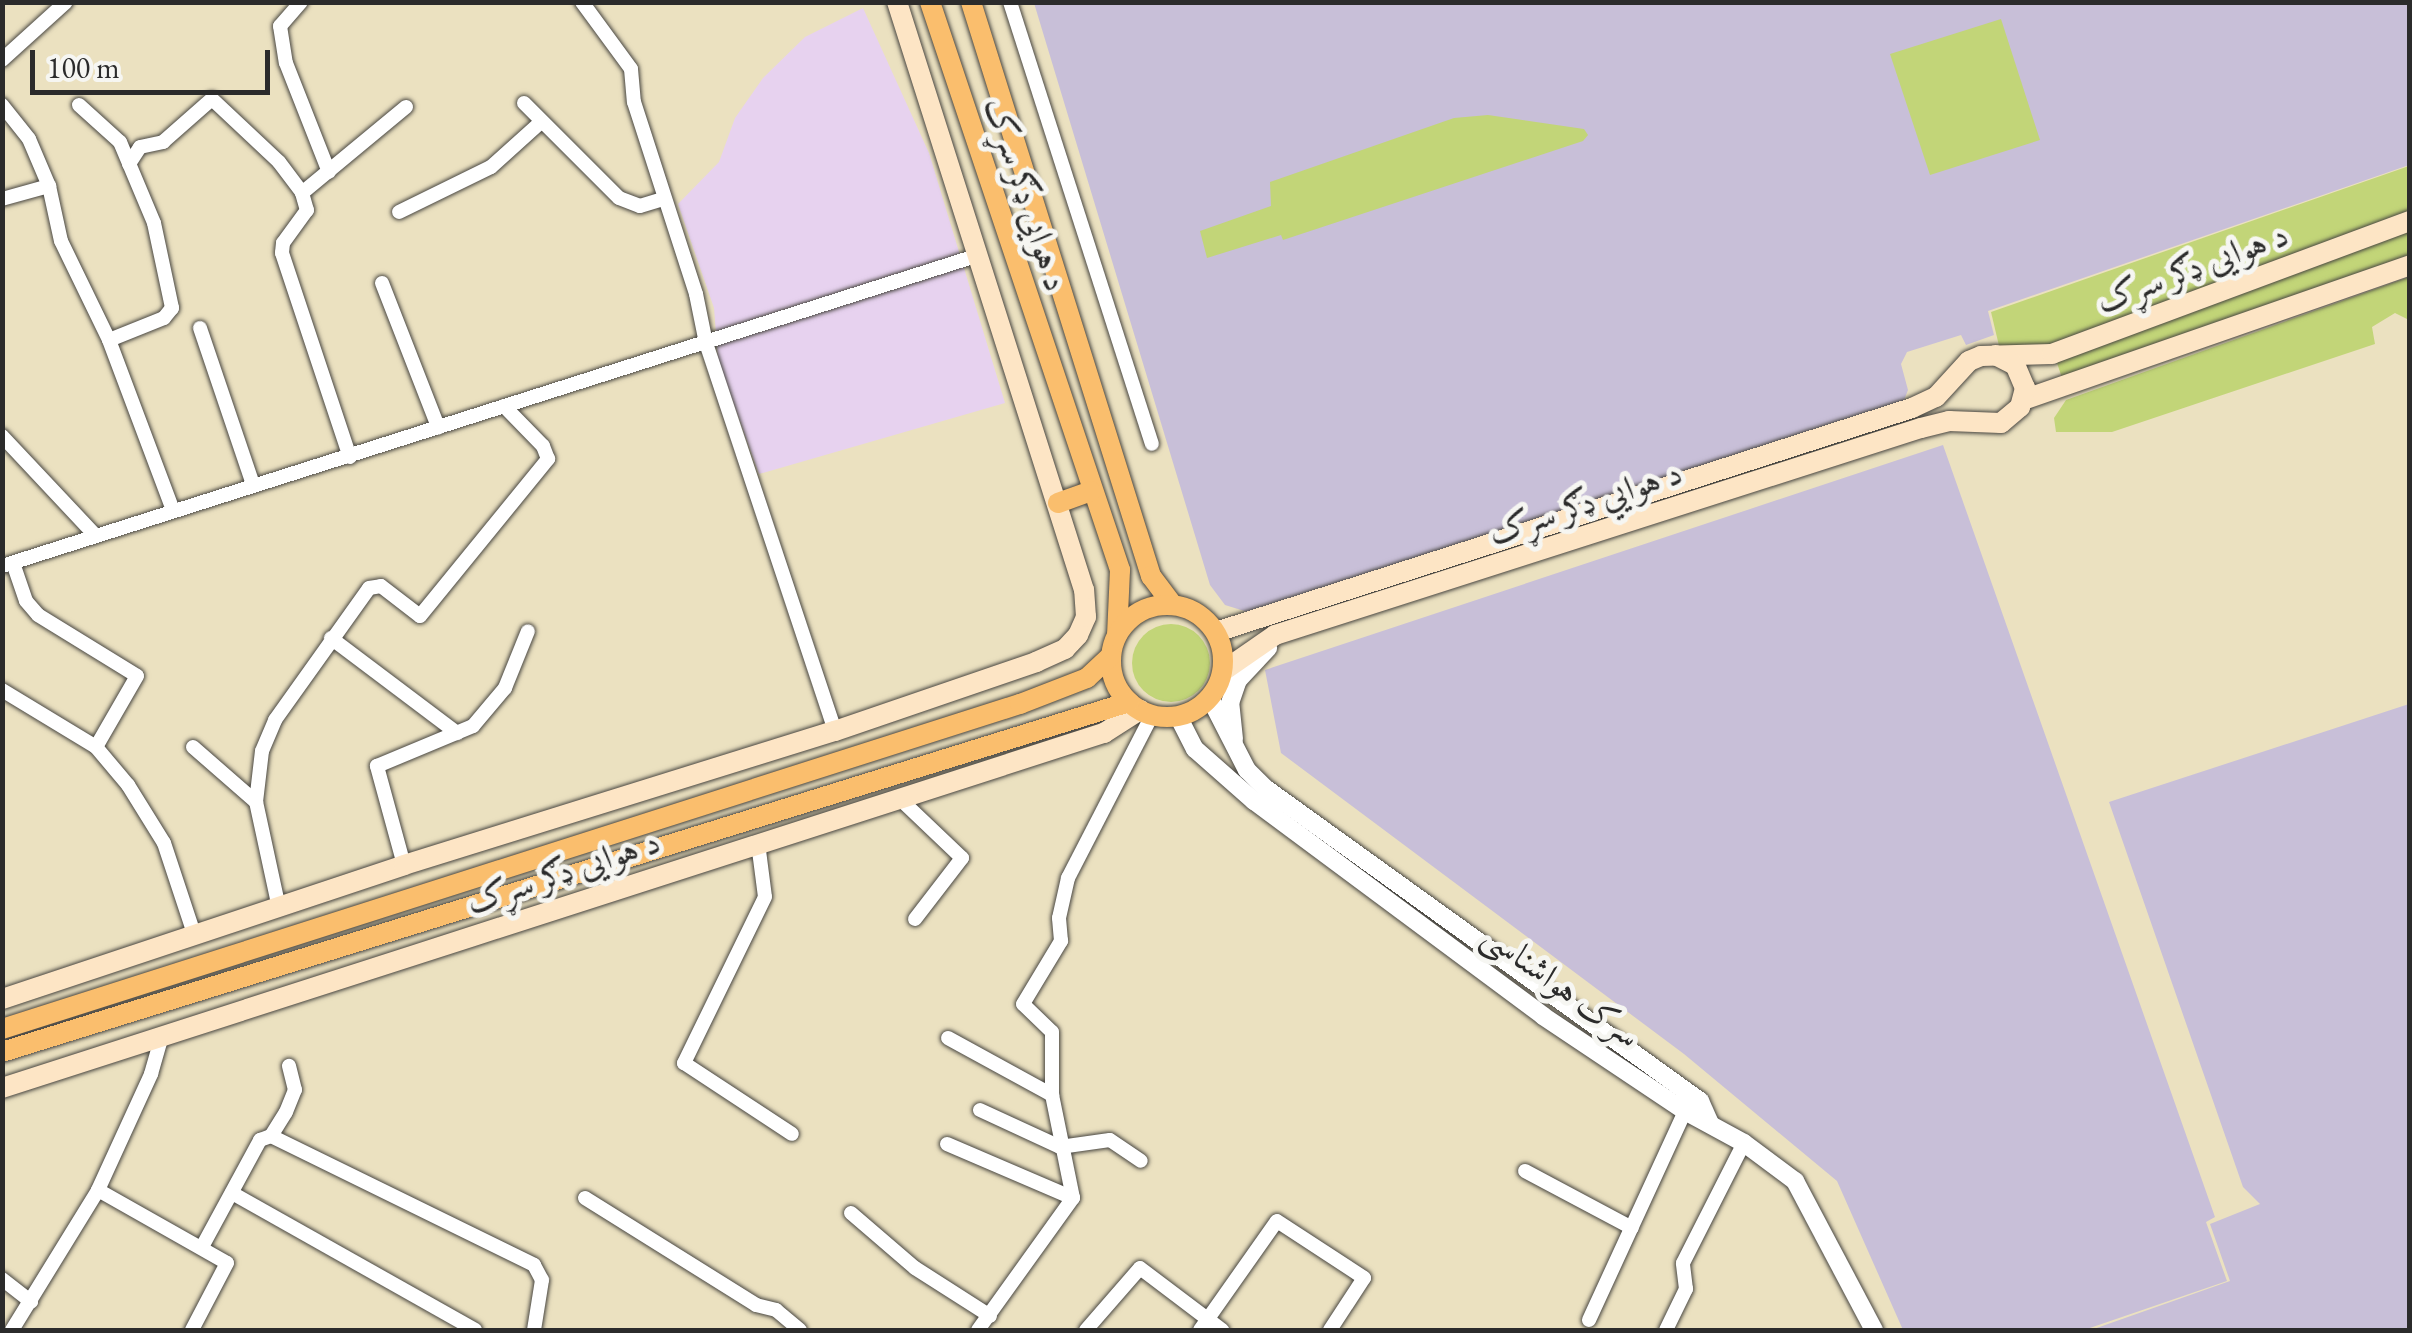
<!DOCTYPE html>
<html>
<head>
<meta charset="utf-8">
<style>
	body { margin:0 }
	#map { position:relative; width:2412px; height:1333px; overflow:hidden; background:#ebe1c0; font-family:"EB Garamond",Amiri,serif }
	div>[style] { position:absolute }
	.built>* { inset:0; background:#e7d2ef }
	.industrial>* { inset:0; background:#c8bfd8 }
	.green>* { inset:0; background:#c2d578 }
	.round { border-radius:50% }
	.roads { filter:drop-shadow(0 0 2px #484641) drop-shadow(0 0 2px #484641) }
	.minor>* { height:14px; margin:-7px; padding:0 7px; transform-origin:7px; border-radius:7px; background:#fff }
	.tertiary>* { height:18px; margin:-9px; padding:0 9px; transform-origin:9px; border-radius:9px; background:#fff }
	.secondary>* { height:20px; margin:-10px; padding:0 10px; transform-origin:10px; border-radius:10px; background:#fde5c5 }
	.primary>* { height:20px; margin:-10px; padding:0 10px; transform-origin:10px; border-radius:10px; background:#fabe6d }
	.primary>.ring { margin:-10px; padding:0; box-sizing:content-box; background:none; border:20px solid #fabe6d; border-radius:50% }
	span { translate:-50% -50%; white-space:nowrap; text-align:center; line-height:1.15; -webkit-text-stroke:10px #f6f6f2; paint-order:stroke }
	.street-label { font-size:35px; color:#2b2b2b }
	.frame { position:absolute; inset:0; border:5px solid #2b2b2b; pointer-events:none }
	.scale { position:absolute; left:30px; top:50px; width:240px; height:45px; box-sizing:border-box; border:5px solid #2b2b2b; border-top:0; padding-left:12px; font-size:30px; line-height:35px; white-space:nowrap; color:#2b2b2b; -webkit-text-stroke:8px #f6f6f2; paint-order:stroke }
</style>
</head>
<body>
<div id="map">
	<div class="built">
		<div style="clip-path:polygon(863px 8px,929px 153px,1005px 403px,759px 474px,718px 360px,714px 308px,678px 204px,719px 162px,735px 118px,763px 78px,805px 37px)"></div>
	</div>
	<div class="industrial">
		<div style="clip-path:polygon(1034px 3px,2409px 3px,2409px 165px,1988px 311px,1994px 335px,1966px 345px,1961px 335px,1907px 352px,1901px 364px,1908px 390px,1902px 405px,1251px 613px,1225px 605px,1210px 585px)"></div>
		<div style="clip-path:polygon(1943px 445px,2215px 1217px,2206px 1222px,2227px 1281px,2084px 1330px,1903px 1330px,1837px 1181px,1684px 1054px,1281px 753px,1265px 670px)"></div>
		<div style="clip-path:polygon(2409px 704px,2409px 1330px,2091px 1330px,2230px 1281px,2210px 1224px,2260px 1204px,2243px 1187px,2109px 802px)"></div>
	</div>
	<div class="green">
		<div style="clip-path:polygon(2001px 19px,2040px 140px,1930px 175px,1890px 54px)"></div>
		<div style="clip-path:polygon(1488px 115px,1584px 129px,1588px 135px,1583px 141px,1283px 240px,1281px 235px,1207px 258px,1200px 231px,1271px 206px,1270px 182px,1454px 118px)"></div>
		<div style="clip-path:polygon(2409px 166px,2409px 216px,2053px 351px,2000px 350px,1991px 312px)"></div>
		<div style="clip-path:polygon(2409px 231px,2409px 255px,2063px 381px,2056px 360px)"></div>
		<div style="clip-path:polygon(2409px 277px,2409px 320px,2395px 313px,2372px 327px,2375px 344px,2112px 432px,2056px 432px,2054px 418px,2066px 400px)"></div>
		<div class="round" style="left:1132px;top:624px;width:78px;height:78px"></div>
	</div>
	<div class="roads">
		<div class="minor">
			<div style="left:301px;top:2px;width:32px;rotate:131deg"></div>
			<div style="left:280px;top:26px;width:37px;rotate:81deg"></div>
			<div style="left:286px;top:63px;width:117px;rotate:68.5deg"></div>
			<div style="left:582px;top:2px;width:83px;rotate:53.8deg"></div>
			<div style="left:631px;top:69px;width:33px;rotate:85deg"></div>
			<div style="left:634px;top:102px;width:202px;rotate:72.1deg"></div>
			<div style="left:696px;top:294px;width:50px;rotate:78.5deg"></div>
			<div style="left:706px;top:343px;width:409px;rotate:71.6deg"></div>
			<div style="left:1010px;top:2px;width:464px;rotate:72.2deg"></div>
			<div style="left:2px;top:60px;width:86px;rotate:-42.2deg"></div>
			<div style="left:524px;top:103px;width:134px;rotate:45deg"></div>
			<div style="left:619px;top:198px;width:22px;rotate:21deg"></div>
			<div style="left:640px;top:206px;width:24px;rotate:-17deg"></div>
			<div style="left:2px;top:105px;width:43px;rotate:51.5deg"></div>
			<div style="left:29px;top:139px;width:51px;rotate:66.9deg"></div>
			<div style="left:49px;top:186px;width:56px;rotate:77.7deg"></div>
			<div style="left:61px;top:241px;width:110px;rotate:64.1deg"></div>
			<div style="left:109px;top:340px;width:182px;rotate:69.4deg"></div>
			<div style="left:79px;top:105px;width:55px;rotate:42.1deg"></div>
			<div style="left:120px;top:142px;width:88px;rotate:67.2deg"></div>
			<div style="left:154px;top:223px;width:87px;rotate:78deg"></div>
			<div style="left:172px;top:308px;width:13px;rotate:129deg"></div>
			<div style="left:164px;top:318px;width:59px;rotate:158.2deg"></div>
			<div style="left:129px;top:164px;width:20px;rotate:-57deg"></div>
			<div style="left:140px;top:147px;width:24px;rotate:-12deg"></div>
			<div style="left:163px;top:142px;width:65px;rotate:-41.3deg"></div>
			<div style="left:212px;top:99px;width:92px;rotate:43.2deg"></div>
			<div style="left:279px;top:162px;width:39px;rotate:53deg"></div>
			<div style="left:302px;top:193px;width:18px;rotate:74deg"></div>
			<div style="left:307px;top:210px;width:41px;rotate:126deg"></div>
			<div style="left:283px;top:243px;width:10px;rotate:96deg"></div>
			<div style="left:282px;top:253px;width:215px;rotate:71.6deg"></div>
			<div style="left:302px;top:193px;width:135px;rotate:-39.6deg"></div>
			<div style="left:2px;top:199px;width:49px;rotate:-15.5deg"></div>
			<div style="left:399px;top:212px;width:102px;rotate:-26.1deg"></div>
			<div style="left:491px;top:167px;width:67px;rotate:-42deg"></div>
			<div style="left:382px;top:283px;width:155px;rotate:68.7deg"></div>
			<div style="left:200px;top:328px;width:166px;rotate:71.3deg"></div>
			<div style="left:2px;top:436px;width:137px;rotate:46.8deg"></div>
			<div style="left:13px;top:563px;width:40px;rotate:71.1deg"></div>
			<div style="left:26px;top:601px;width:18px;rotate:49deg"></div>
			<div style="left:38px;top:615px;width:116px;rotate:31.6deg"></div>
			<div style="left:137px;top:676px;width:82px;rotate:120deg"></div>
			<div style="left:2px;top:566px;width:1025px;rotate:-17.66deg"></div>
			<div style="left:331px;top:638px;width:158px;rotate:37deg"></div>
			<div style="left:2px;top:690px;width:110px;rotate:31.2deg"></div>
			<div style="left:96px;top:747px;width:50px;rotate:49.9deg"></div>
			<div style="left:128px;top:785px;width:68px;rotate:58.2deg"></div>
			<div style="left:164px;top:843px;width:99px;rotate:71.7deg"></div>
			<div style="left:193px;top:747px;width:84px;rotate:41.1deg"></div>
			<div style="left:899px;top:798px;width:87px;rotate:43.6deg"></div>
			<div style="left:962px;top:858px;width:77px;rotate:127.6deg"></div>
			<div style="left:758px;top:843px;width:54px;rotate:82.6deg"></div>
			<div style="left:765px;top:897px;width:185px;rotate:116deg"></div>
			<div style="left:684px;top:1063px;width:129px;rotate:33.3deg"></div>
			<div style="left:404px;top:865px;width:103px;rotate:-105.3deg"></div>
			<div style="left:377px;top:766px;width:104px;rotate:-22.6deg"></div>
			<div style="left:473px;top:726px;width:50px;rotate:-49.9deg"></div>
			<div style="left:505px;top:688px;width:61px;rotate:-68deg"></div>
			<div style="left:279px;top:908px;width:108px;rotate:-102.2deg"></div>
			<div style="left:256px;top:802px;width:51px;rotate:-83.3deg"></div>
			<div style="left:262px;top:751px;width:34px;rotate:-67deg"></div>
			<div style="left:275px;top:720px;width:162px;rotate:-54.5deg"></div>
			<div style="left:369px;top:588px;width:12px;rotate:-9deg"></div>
			<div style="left:381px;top:586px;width:49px;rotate:37.6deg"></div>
			<div style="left:420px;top:616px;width:203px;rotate:-50.8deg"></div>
			<div style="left:548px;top:459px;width:14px;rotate:-111deg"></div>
			<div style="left:543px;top:446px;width:56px;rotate:-134.3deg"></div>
			<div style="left:948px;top:1038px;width:119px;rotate:28.7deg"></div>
			<div style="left:980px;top:1110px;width:88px;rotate:24.8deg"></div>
			<div style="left:1060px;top:1147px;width:50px;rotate:-8deg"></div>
			<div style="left:1110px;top:1140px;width:37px;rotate:34deg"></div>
			<div style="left:271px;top:1136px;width:293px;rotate:26.1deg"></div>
			<div style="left:534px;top:1265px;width:17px;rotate:62deg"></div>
			<div style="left:542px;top:1280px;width:51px;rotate:99.1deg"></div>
			<div style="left:947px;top:1144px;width:137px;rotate:23.2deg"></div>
			<div style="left:1525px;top:1171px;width:121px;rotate:28deg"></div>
			<div style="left:98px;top:1190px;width:148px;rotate:29.5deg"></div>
			<div style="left:227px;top:1263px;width:76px;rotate:117.6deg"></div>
			<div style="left:232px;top:1193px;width:279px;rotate:29.4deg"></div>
			<div style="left:585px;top:1198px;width:202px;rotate:32deg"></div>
			<div style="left:756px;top:1305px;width:21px;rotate:14deg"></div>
			<div style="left:776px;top:1310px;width:31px;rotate:40deg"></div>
			<div style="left:851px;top:1213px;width:84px;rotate:40.7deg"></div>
			<div style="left:915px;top:1268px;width:89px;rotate:32.6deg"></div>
			<div style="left:202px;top:1247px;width:122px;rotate:-61.5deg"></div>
			<div style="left:260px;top:1140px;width:12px;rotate:-20deg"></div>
			<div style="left:271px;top:1136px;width:28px;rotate:-58deg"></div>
			<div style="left:286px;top:1112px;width:24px;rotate:-68deg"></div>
			<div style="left:295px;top:1090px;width:25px;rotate:-104deg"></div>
			<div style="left:2px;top:1279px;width:37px;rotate:38deg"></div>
			<div style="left:1589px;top:1320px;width:230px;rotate:-65.3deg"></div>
			<div style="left:12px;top:1330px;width:164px;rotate:-58.4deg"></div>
			<div style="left:98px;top:1190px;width:128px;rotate:-65.4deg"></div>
			<div style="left:151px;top:1074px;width:35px;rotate:-74deg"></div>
			<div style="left:978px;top:1330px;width:163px;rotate:-54.3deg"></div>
			<div style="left:1073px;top:1198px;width:105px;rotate:-101.5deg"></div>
			<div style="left:1052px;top:1095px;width:63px;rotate:-90deg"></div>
			<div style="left:1052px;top:1032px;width:40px;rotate:-136deg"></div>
			<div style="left:1023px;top:1004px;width:74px;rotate:-58.9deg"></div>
			<div style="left:1061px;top:941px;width:23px;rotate:-95deg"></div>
			<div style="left:1059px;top:918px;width:41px;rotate:-77.3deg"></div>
			<div style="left:1068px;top:878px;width:183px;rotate:-62.7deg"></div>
			<div style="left:1086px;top:1330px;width:82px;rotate:-48.9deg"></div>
			<div style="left:1140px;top:1268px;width:103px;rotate:37.1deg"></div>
			<div style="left:1200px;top:1330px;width:133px;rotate:-54.8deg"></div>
			<div style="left:1277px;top:1221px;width:104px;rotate:33.2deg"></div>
			<div style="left:1364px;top:1278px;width:62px;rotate:123.2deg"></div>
			<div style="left:1666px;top:1330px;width:46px;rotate:-64deg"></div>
			<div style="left:1686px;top:1289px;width:26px;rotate:-97deg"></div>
			<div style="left:1683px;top:1263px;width:135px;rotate:-63.1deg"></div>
		</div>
		<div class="tertiary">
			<div style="left:1210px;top:698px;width:81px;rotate:62.8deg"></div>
			<div style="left:1247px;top:770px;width:25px;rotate:45deg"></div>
			<div style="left:1265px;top:788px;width:536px;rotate:35.74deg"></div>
			<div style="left:1700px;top:1101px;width:24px;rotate:66deg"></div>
			<div style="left:1178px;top:716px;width:37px;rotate:63deg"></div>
			<div style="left:1195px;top:749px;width:79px;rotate:41.4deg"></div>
			<div style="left:1254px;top:801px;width:360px;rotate:36.6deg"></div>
			<div style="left:1543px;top:1016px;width:171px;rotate:33.8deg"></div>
			<div style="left:1685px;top:1111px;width:67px;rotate:28.5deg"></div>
			<div style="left:1744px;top:1143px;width:64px;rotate:36.7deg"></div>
			<div style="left:1795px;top:1181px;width:169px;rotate:62.1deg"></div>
			<div style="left:1234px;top:739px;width:36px;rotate:-96deg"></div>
			<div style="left:1230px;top:703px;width:24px;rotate:-71deg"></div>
			<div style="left:1238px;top:680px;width:44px;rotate:-46.8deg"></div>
		</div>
		<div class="secondary">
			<div style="left:2023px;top:400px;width:410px;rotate:-19.2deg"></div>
			<div style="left:1216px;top:632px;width:731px;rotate:-17.84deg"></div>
			<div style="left:1912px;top:408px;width:26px;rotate:-25deg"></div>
			<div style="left:1936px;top:397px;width:49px;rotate:-47.5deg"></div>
			<div style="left:1969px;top:361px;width:13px;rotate:-23deg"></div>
			<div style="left:1981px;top:356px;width:71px;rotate:-1.6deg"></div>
			<div style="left:2052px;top:354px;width:382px;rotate:-20.4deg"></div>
			<div style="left:1223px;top:671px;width:63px;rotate:-34.7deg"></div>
			<div style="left:1275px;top:635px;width:678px;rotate:-17.77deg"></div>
			<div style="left:1921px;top:428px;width:29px;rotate:-14deg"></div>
			<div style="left:1949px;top:421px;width:52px;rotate:2.2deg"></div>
			<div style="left:2001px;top:423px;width:25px;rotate:-40deg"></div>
			<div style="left:2020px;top:407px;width:20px;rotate:-75deg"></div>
			<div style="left:2025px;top:388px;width:25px;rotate:-113deg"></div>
			<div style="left:2015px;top:365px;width:22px;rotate:-153deg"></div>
			<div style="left:2px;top:999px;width:424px;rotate:-18.4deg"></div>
			<div style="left:404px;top:865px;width:451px;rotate:-17.3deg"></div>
			<div style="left:835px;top:731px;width:213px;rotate:-18.9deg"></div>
			<div style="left:1036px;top:662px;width:32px;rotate:-24deg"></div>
			<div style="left:1065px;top:649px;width:19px;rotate:-47deg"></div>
			<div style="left:1078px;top:635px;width:20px;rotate:-66deg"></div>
			<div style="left:1086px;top:617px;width:27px;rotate:-94deg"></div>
			<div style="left:1084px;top:590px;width:617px;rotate:-107.64deg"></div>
			<div style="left:2px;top:1088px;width:1158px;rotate:-17.86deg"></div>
			<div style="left:1104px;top:733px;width:43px;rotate:-32.6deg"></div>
		</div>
		<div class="primary">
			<div style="left:930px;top:2px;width:599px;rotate:71.5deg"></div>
			<div style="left:1120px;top:570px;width:65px;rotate:92.6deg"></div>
			<div style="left:971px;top:2px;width:602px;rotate:72.59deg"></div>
			<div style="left:1151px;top:576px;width:35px;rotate:53deg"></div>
			<div style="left:1058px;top:503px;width:35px;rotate:-20deg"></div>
			<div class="ring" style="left:1111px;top:605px;width:92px;height:92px"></div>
			<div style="left:2px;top:1029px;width:1069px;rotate:-17.71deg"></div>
			<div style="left:1020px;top:704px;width:72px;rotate:-21.2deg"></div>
			<div style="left:1087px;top:678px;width:33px;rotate:-43deg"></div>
			<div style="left:2px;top:1052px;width:1180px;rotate:-17.25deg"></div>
		</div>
	</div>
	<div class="street-label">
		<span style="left:1027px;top:194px;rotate:72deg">د هوایی ډګر سړک</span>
		<span style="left:2192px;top:267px;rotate:-20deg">د هوایی ډګر سړک</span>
		<span style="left:1585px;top:502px;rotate:-18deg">د هوايي ډګر سړک</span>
		<span style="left:563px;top:871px;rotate:-18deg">د هوایی ډګر سړک</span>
		<span style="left:1562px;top:985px;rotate:36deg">سرک هواشناسی</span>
	</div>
	<div class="frame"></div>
	<div class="scale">100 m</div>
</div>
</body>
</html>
